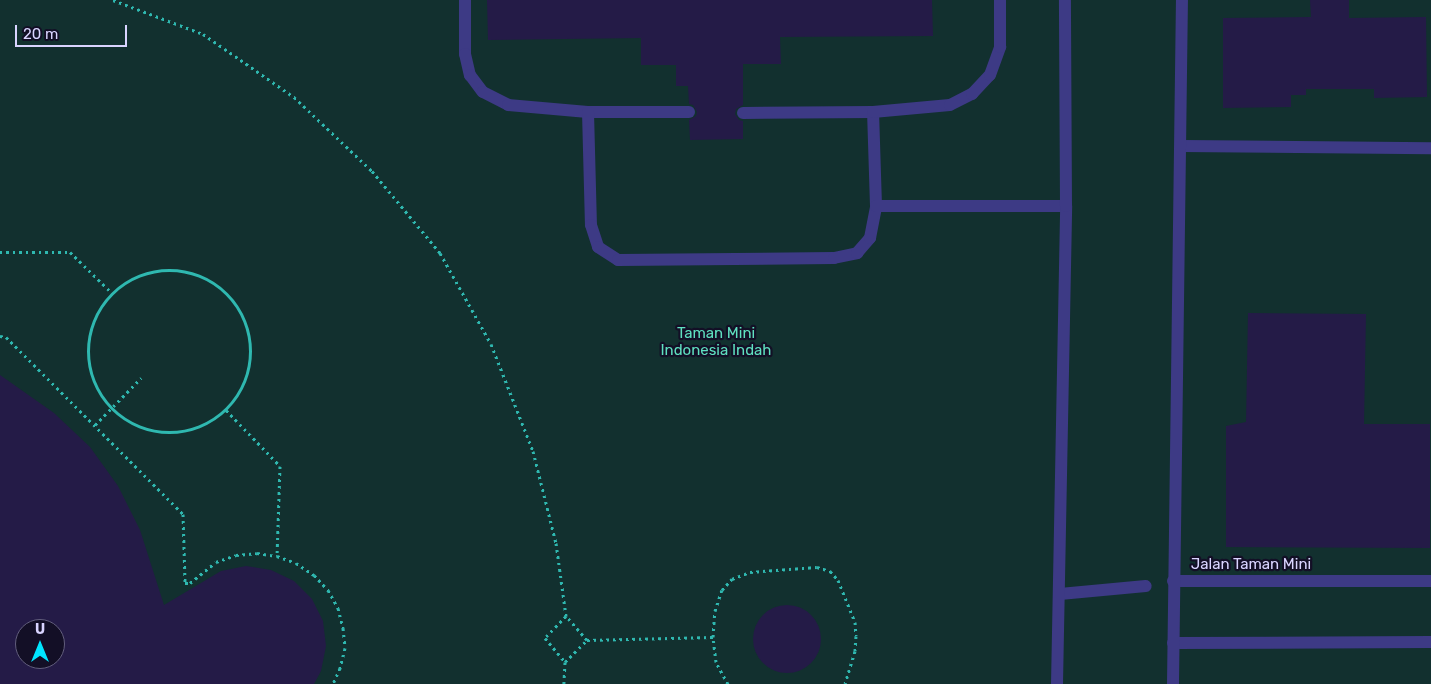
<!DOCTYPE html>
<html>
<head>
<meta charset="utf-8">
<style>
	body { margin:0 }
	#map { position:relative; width:1431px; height:684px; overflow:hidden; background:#130f26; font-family:Rubik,sans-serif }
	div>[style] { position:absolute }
	.green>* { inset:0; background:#12302f }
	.building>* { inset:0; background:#241b47 }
	.round { border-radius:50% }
	.path>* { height:3px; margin-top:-1.5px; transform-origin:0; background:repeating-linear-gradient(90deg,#2fb8b0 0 2.5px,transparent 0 6.5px) }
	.path>.ring { margin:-1.5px; padding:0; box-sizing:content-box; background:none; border:3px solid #2fb8b0; border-radius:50% }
	.service>* { height:12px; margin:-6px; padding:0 6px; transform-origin:6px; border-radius:6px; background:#3d3a85 }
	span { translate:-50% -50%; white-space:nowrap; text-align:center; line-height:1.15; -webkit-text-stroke:4.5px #130f26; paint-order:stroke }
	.park-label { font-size:15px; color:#5fe0c0 }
	.street-label { font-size:15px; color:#d9d4ff }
	.north { position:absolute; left:15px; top:619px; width:50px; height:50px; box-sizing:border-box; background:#130f26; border:1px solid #625e7d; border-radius:50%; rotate:0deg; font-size:14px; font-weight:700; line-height:20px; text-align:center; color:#d9d4ff }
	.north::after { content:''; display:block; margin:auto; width:18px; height:22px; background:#00e5ff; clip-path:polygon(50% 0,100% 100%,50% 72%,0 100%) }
	.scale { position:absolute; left:15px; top:25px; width:112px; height:22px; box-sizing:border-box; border:2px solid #d9d4ff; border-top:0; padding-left:6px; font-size:15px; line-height:18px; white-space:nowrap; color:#d9d4ff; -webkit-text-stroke:4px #130f26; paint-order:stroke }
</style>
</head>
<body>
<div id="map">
	<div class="green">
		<div style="clip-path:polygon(evenodd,0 0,1431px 0,1431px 684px,0 684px,0 0,25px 629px,55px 629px,55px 659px,25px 659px,25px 629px)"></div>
	</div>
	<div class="building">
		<div style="clip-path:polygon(487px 0,932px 0,933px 36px,780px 37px,781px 64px,743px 64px,743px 105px,736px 109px,735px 114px,739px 120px,743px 121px,743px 139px,690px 140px,689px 120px,696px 116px,697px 112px,693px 105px,689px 104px,688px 86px,676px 86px,676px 65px,641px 65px,641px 38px,488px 40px)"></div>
		<div style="clip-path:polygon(1310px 0,1349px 0,1349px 18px,1426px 17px,1427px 97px,1374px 98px,1374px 89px,1306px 89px,1306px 95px,1291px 95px,1291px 107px,1223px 108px,1223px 18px,1311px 17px)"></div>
		<div style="clip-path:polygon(1248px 313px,1366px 314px,1364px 424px,1430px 424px,1430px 548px,1226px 547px,1226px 426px,1246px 422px)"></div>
		<div style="clip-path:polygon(evenodd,0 375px,54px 413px,90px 447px,118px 486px,140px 530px,164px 605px,221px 571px,246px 566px,271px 570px,294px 581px,312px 599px,323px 621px,326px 646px,321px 671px,314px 684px,0 684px,0 375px,25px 629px,55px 629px,55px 659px,25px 659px,25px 629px)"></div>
		<div class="round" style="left:753px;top:605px;width:68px;height:68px"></div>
	</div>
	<div class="path">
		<div style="left:113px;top:0;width:96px;rotate:20.7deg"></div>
		<div style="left:203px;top:34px;width:111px;rotate:34.7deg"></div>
		<div style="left:294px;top:97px;width:108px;rotate:43.5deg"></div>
		<div style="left:372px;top:171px;width:107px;rotate:50.3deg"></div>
		<div style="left:440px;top:253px;width:104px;rotate:60.7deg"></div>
		<div style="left:491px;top:344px;width:115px;rotate:68.6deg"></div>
		<div style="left:533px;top:451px;width:95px;rotate:76deg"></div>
		<div style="left:556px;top:543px;width:74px;rotate:82.2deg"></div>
		<div style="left:566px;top:616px;width:30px;rotate:134deg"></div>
		<div style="left:545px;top:638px;width:31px;rotate:50deg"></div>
		<div style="left:565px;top:662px;width:22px;rotate:93deg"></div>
		<div style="left:0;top:252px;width:70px"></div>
		<div style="left:70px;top:252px;width:59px;rotate:44.3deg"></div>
		<div class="ring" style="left:88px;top:270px;width:159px;height:159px"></div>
		<div style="left:0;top:336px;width:6px;rotate:9deg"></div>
		<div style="left:6px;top:337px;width:250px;rotate:45deg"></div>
		<div style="left:183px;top:514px;width:69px;rotate:88.3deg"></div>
		<div style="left:185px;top:583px;width:5px"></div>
		<div style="left:190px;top:583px;width:33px;rotate:-39deg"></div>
		<div style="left:216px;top:562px;width:21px;rotate:-19deg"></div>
		<div style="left:236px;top:555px;width:21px;rotate:-5deg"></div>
		<div style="left:257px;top:553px;width:20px;rotate:9deg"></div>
		<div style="left:277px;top:556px;width:20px;rotate:20deg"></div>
		<div style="left:296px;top:563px;width:22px;rotate:34deg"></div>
		<div style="left:314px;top:575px;width:21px;rotate:47deg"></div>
		<div style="left:328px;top:590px;width:21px;rotate:61deg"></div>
		<div style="left:338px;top:608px;width:21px;rotate:76deg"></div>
		<div style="left:343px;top:628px;width:20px;rotate:84deg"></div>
		<div style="left:345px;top:648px;width:21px;rotate:104deg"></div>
		<div style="left:340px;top:668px;width:17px;rotate:114deg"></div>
		<div style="left:226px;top:410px;width:78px;rotate:46deg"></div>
		<div style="left:280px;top:466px;width:90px;rotate:91.9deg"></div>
		<div style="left:95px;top:425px;width:66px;rotate:-45.6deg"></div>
		<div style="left:587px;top:640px;width:126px;rotate:-1.4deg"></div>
		<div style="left:565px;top:662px;width:31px;rotate:-45deg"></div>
		<div style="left:587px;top:640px;width:32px;rotate:-131deg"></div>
		<div style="left:728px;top:684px;width:25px;rotate:-119deg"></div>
		<div style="left:716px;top:662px;width:25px;rotate:-97deg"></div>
		<div style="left:713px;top:637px;width:26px;rotate:-86deg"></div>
		<div style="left:715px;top:611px;width:22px;rotate:-72deg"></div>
		<div style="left:722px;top:590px;width:15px;rotate:-48deg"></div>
		<div style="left:732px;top:579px;width:19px;rotate:-21deg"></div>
		<div style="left:750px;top:572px;width:67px;rotate:-4.3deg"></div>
		<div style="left:817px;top:567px;width:14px;rotate:17deg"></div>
		<div style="left:830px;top:571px;width:12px;rotate:48deg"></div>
		<div style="left:838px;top:580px;width:45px;rotate:68deg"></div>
		<div style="left:855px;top:622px;width:14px;rotate:86deg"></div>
		<div style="left:856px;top:636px;width:15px;rotate:94deg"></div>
		<div style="left:855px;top:651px;width:34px;rotate:107deg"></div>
	</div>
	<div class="service">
		<div style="left:465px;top:0;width:54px;rotate:90deg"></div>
		<div style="left:465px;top:54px;width:22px;rotate:77deg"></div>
		<div style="left:470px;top:75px;width:21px;rotate:53deg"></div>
		<div style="left:483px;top:92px;width:28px;rotate:27deg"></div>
		<div style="left:508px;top:105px;width:80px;rotate:5deg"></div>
		<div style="left:588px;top:112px;width:101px"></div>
		<div style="left:588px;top:112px;width:113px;rotate:88.5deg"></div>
		<div style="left:591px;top:225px;width:23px;rotate:72deg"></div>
		<div style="left:598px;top:247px;width:24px;rotate:33deg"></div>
		<div style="left:618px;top:260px;width:216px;rotate:-0.5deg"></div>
		<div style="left:834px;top:258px;width:24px;rotate:-12deg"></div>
		<div style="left:857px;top:253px;width:20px;rotate:-49deg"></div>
		<div style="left:870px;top:238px;width:33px;rotate:-79deg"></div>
		<div style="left:876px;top:206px;width:94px;rotate:-91.8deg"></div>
		<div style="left:743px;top:113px;width:130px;rotate:-0.4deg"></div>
		<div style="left:873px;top:112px;width:77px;rotate:-5.2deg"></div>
		<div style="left:950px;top:105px;width:25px;rotate:-27deg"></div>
		<div style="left:972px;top:94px;width:26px;rotate:-47deg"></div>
		<div style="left:990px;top:75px;width:30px;rotate:-70deg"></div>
		<div style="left:1000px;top:47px;width:47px;rotate:-90deg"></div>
		<div style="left:1182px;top:146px;width:249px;rotate:0.5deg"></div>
		<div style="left:876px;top:206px;width:190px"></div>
		<div style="left:1173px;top:581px;width:258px"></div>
		<div style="left:1060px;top:594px;width:86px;rotate:-5.3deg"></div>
		<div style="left:1173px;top:643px;width:258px;rotate:-0.2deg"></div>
		<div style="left:1057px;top:684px;width:478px;rotate:-88.9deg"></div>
		<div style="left:1066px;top:206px;width:206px;rotate:-90.3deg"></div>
		<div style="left:1173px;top:684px;width:684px;rotate:-89.25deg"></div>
	</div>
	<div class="park-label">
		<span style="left:716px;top:342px">Taman Mini<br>Indonesia Indah</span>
	</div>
	<div class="street-label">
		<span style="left:1251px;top:565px">Jalan Taman Mini</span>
	</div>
	<div class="north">U</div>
	<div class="scale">20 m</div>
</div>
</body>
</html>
